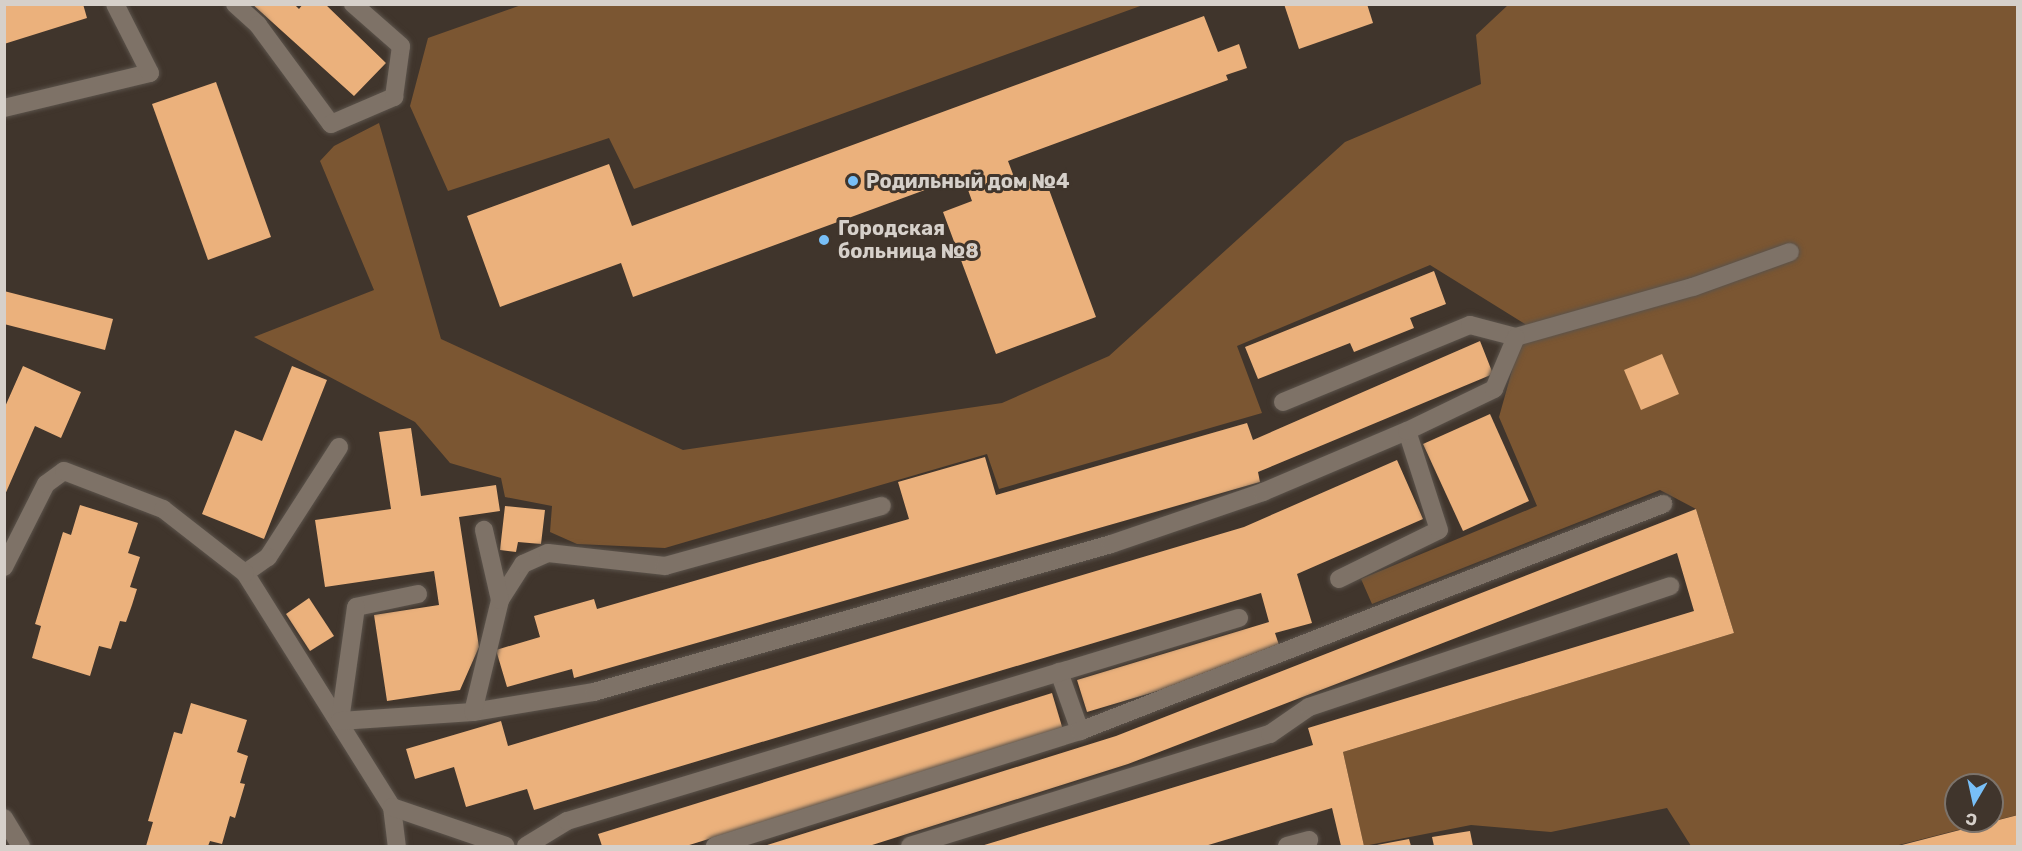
<!DOCTYPE html>
<html>
<head>
<meta charset="utf-8">
<style>
	body { margin:0 }
	#map { position:relative; width:2022px; height:851px; overflow:hidden; background:#40352c; font-family:Rubik,sans-serif }
	div>[style] { position:absolute }
	.green>* { inset:0; background:#7b5632 }
	.building>* { inset:0; background:#ebb17c }
	.roads { filter:drop-shadow(0 0 2px #5b534b) drop-shadow(0 0 2px #5b534b) }
	.lane>* { height:18px; margin:-9px; padding:0 9px; transform-origin:9px; border-radius:9px; background:#7e7267 }
	.street>* { height:18px; margin:-9px; padding:0 9px; transform-origin:9px; border-radius:9px; background:#7e7267 }
	.dots>* { width:16px; height:16px; translate:-50% -50%; box-sizing:border-box; border:3px solid #40352c; border-radius:50% }
	span { translate:-50% -50%; white-space:nowrap; text-align:center; line-height:1.15; -webkit-text-stroke:6px #40352c; paint-order:stroke }
	.poi-label { font-size:20px; color:#d6d0ca; font-weight:700 }
	.left { translate:0 -50%; text-align:left }
	.frame { position:absolute; inset:0; border:6px solid #d6d0ca; pointer-events:none }
	.north { position:absolute; left:1944px; top:773px; width:60px; height:60px; box-sizing:border-box; background:#40352c; border:2px solid #7c736b; border-radius:50%; rotate:189deg; font-size:16px; font-weight:700; line-height:24px; text-align:center; color:#d6d0ca }
	.north::after { content:''; display:block; margin:auto; width:21px; height:27px; background:#78bff7; clip-path:polygon(50% 0,100% 100%,50% 72%,0 100%) }
</style>
</head>
<body>
<div id="map">
	<div class="green">
		<div style="clip-path:polygon(524px 4px,1143px 4px,1143px 5px,634px 189px,609px 138px,448px 191px,410px 106px,428px 38px)"></div>
		<div style="clip-path:polygon(evenodd,1508px 5px,2017px 5px,2017px 815px,1895px 846px,1691px 846px,1667px 808px,1551px 832px,1471px 825px,1364px 846px,1343px 752px,1734px 633px,1696px 509px,1660px 490px,1372px 604px,1361px 579px,1537px 506px,1499px 417px,1525px 324px,1430px 265px,1237px 346px,1262px 413px,999px 489px,987px 454px,665px 548px,577px 544px,550px 532px,552px 506px,505px 497px,501px 478px,450px 463px,415px 422px,254px 337px,374px 290px,320px 161px,334px 146px,379px 123px,441px 339px,683px 450px,1002px 403px,1109px 356px,1345px 142px,1481px 84px,1476px 35px,1508px 5px,1956px 785px,1992px 785px,1992px 821px,1956px 821px,1956px 785px)"></div>
	</div>
	<div class="building">
		<div style="clip-path:polygon(4px 4px,83px 4px,87px 18px,4px 44px)"></div>
		<div style="clip-path:polygon(252px 4px,294px 4px,299px 9px,303px 4px,325px 4px,386px 63px,354px 96px)"></div>
		<div style="clip-path:polygon(1284px 4px,1367px 4px,1373px 23px,1299px 49px)"></div>
		<div style="clip-path:polygon(1204px 16px,1218px 52px,1239px 44px,1247px 68px,1226px 75px,1228px 80px,1008px 161px,1017px 185px,1044px 176px,1096px 317px,996px 354px,943px 212px,972px 201px,963px 176px,633px 297px,621px 263px,500px 307px,467px 216px,609px 164px,632px 226px)"></div>
		<div style="clip-path:polygon(216px 82px,271px 237px,208px 260px,152px 104px)"></div>
		<div style="clip-path:polygon(1434px 271px,1446px 304px,1410px 318px,1414px 328px,1354px 352px,1350px 343px,1258px 379px,1245px 347px)"></div>
		<div style="clip-path:polygon(4px 291px,113px 319px,105px 350px,4px 324px)"></div>
		<div style="clip-path:polygon(1480px 341px,1493px 374px,1258px 472px,1260px 482px,574px 678px,572px 669px,507px 687px,496px 650px,540px 637px,534px 616px,594px 599px,597px 609px,909px 519px,898px 482px,985px 457px,996px 495px,1247px 423px,1253px 440px)"></div>
		<div style="clip-path:polygon(1662px 354px,1679px 394px,1641px 410px,1624px 370px)"></div>
		<div style="clip-path:polygon(23px 366px,81px 392px,61px 438px,35px 426px,4px 497px,4px 409px)"></div>
		<div style="clip-path:polygon(292px 366px,327px 380px,264px 539px,202px 514px,235px 430px,262px 441px)"></div>
		<div style="clip-path:polygon(1490px 414px,1529px 501px,1463px 531px,1423px 444px)"></div>
		<div style="clip-path:polygon(411px 428px,421px 496px,496px 485px,500px 511px,459px 517px,479px 647px,460px 690px,387px 701px,374px 615px,439px 605px,434px 571px,325px 587px,315px 520px,391px 509px,379px 432px)"></div>
		<div style="clip-path:polygon(1397px 460px,1423px 519px,1297px 574px,1312px 623px,1275px 633px,1282px 654px,1087px 712px,1077px 680px,1269px 622px,1261px 593px,534px 810px,527px 789px,466px 807px,454px 767px,415px 779px,406px 749px,501px 721px,508px 746px,1244px 527px)"></div>
		<div style="clip-path:polygon(80px 505px,138px 523px,128px 553px,140px 557px,130px 587px,137px 589px,132px 605px,126px 622px,120px 621px,111px 649px,99px 646px,90px 676px,32px 658px,41px 626px,35px 624px,63px 532px,71px 535px)"></div>
		<div style="clip-path:polygon(505px 506px,545px 510px,541px 544px,518px 542px,516px 552px,500px 550px)"></div>
		<div style="clip-path:polygon(1696px 509px,1734px 633px,1343px 752px,1364px 846px,1341px 846px,1332px 808px,1205px 846px,981px 846px,1313px 745px,1308px 728px,1694px 611px,1677px 553px,1128px 764px,869px 846px,764px 846px,1116px 736px)"></div>
		<div style="clip-path:polygon(309px 598px,334px 636px,310px 651px,286px 614px)"></div>
		<div style="clip-path:polygon(1052px 693px,1063px 730px,686px 846px,602px 846px,598px 834px)"></div>
		<div style="clip-path:polygon(191px 703px,247px 720px,237px 752px,248px 756px,240px 783px,245px 784px,235px 818px,230px 816px,222px 844px,210px 841px,208px 846px,146px 846px,153px 822px,148px 821px,174px 732px,182px 734px)"></div>
		<div style="clip-path:polygon(2018px 815px,2018px 846px,1898px 846px)"></div>
		<div style="clip-path:polygon(1470px 831px,1473px 846px,1434px 846px,1432px 837px)"></div>
		<div style="clip-path:polygon(1409px 839px,1411px 846px,1377px 846px,1377px 845px)"></div>
	</div>
	<div class="roads">
		<div class="lane">
			<div style="left:235px;top:4px;width:31px;rotate:42deg"></div>
			<div style="left:258px;top:25px;width:123px;rotate:53.6deg"></div>
			<div style="left:331px;top:124px;width:69px;rotate:-23.2deg"></div>
			<div style="left:394px;top:97px;width:51px;rotate:-82.2deg"></div>
			<div style="left:401px;top:46px;width:64px;rotate:-138.8deg"></div>
			<div style="left:4px;top:108px;width:150px;rotate:-13.5deg"></div>
			<div style="left:150px;top:73px;width:77px;rotate:-116.9deg"></div>
			<div style="left:1283px;top:402px;width:202px;rotate:-22.4deg"></div>
			<div style="left:1470px;top:325px;width:48px;rotate:14.6deg"></div>
			<div style="left:1516px;top:337px;width:184px;rotate:-15.8deg"></div>
			<div style="left:1693px;top:287px;width:103px;rotate:-19.8deg"></div>
			<div style="left:339px;top:447px;width:131px;rotate:122.8deg"></div>
			<div style="left:268px;top:557px;width:28px;rotate:145deg"></div>
			<div style="left:245px;top:573px;width:276px;rotate:57.9deg"></div>
			<div style="left:392px;top:807px;width:39px;rotate:83deg"></div>
			<div style="left:1339px;top:579px;width:111px;rotate:-26.1deg"></div>
			<div style="left:1439px;top:530px;width:104px;rotate:-107.9deg"></div>
			<div style="left:418px;top:594px;width:63px;rotate:168.2deg"></div>
			<div style="left:356px;top:607px;width:115px;rotate:98deg"></div>
			<div style="left:340px;top:721px;width:133px;rotate:-3.9deg"></div>
			<div style="left:473px;top:712px;width:123px;rotate:-9.4deg"></div>
			<div style="left:594px;top:692px;width:538px;rotate:-15.97deg"></div>
			<div style="left:1111px;top:544px;width:161px;rotate:-18.9deg"></div>
			<div style="left:1263px;top:492px;width:156px;rotate:-23deg"></div>
			<div style="left:1407px;top:431px;width:97px;rotate:-25.8deg"></div>
			<div style="left:1494px;top:389px;width:56px;rotate:-67.1deg"></div>
			<div style="left:500px;top:600px;width:43px;rotate:-57.4deg"></div>
			<div style="left:523px;top:564px;width:27px;rotate:-24deg"></div>
			<div style="left:548px;top:553px;width:118px;rotate:6.3deg"></div>
			<div style="left:665px;top:566px;width:225px;rotate:-15.5deg"></div>
			<div style="left:1059px;top:672px;width:63px;rotate:70.4deg"></div>
			<div style="left:473px;top:712px;width:115px;rotate:-76.4deg"></div>
			<div style="left:500px;top:600px;width:72px;rotate:-102.9deg"></div>
			<div style="left:392px;top:807px;width:120px;rotate:18.9deg"></div>
			<div style="left:526px;top:846px;width:48px;rotate:-31.4deg"></div>
			<div style="left:567px;top:821px;width:702px;rotate:-16.81deg"></div>
			<div style="left:715px;top:846px;width:383px;rotate:-17.5deg"></div>
			<div style="left:1080px;top:731px;width:626px;rotate:-21.27deg"></div>
			<div style="left:910px;top:846px;width:377px;rotate:-17.3deg"></div>
			<div style="left:1270px;top:734px;width:47px;rotate:-34.7deg"></div>
			<div style="left:1309px;top:707px;width:381px;rotate:-18.5deg"></div>
			<div style="left:1287px;top:846px;width:23px;rotate:-15deg"></div>
		</div>
		<div class="street">
			<div style="left:4px;top:567px;width:93px;rotate:-63.2deg"></div>
			<div style="left:46px;top:484px;width:22px;rotate:-36deg"></div>
			<div style="left:64px;top:471px;width:106px;rotate:21deg"></div>
			<div style="left:163px;top:509px;width:104px;rotate:38deg"></div>
			<div style="left:4px;top:818px;width:33px;rotate:59deg"></div>
		</div>
	</div>
	<div class="dots">
		<div style="left:853px;top:181px;background:#78bff7"></div>
		<div style="left:824px;top:240px;background:#78bff7"></div>
	</div>
	<div class="poi-label">
		<span class="left" style="left:866px;top:181px">Родильный дом №4</span>
		<span class="left" style="left:838px;top:240px">Городская<br>больница №8</span>
	</div>
	<div class="frame"></div>
	<div class="north">С</div>
</div>
</body>
</html>
